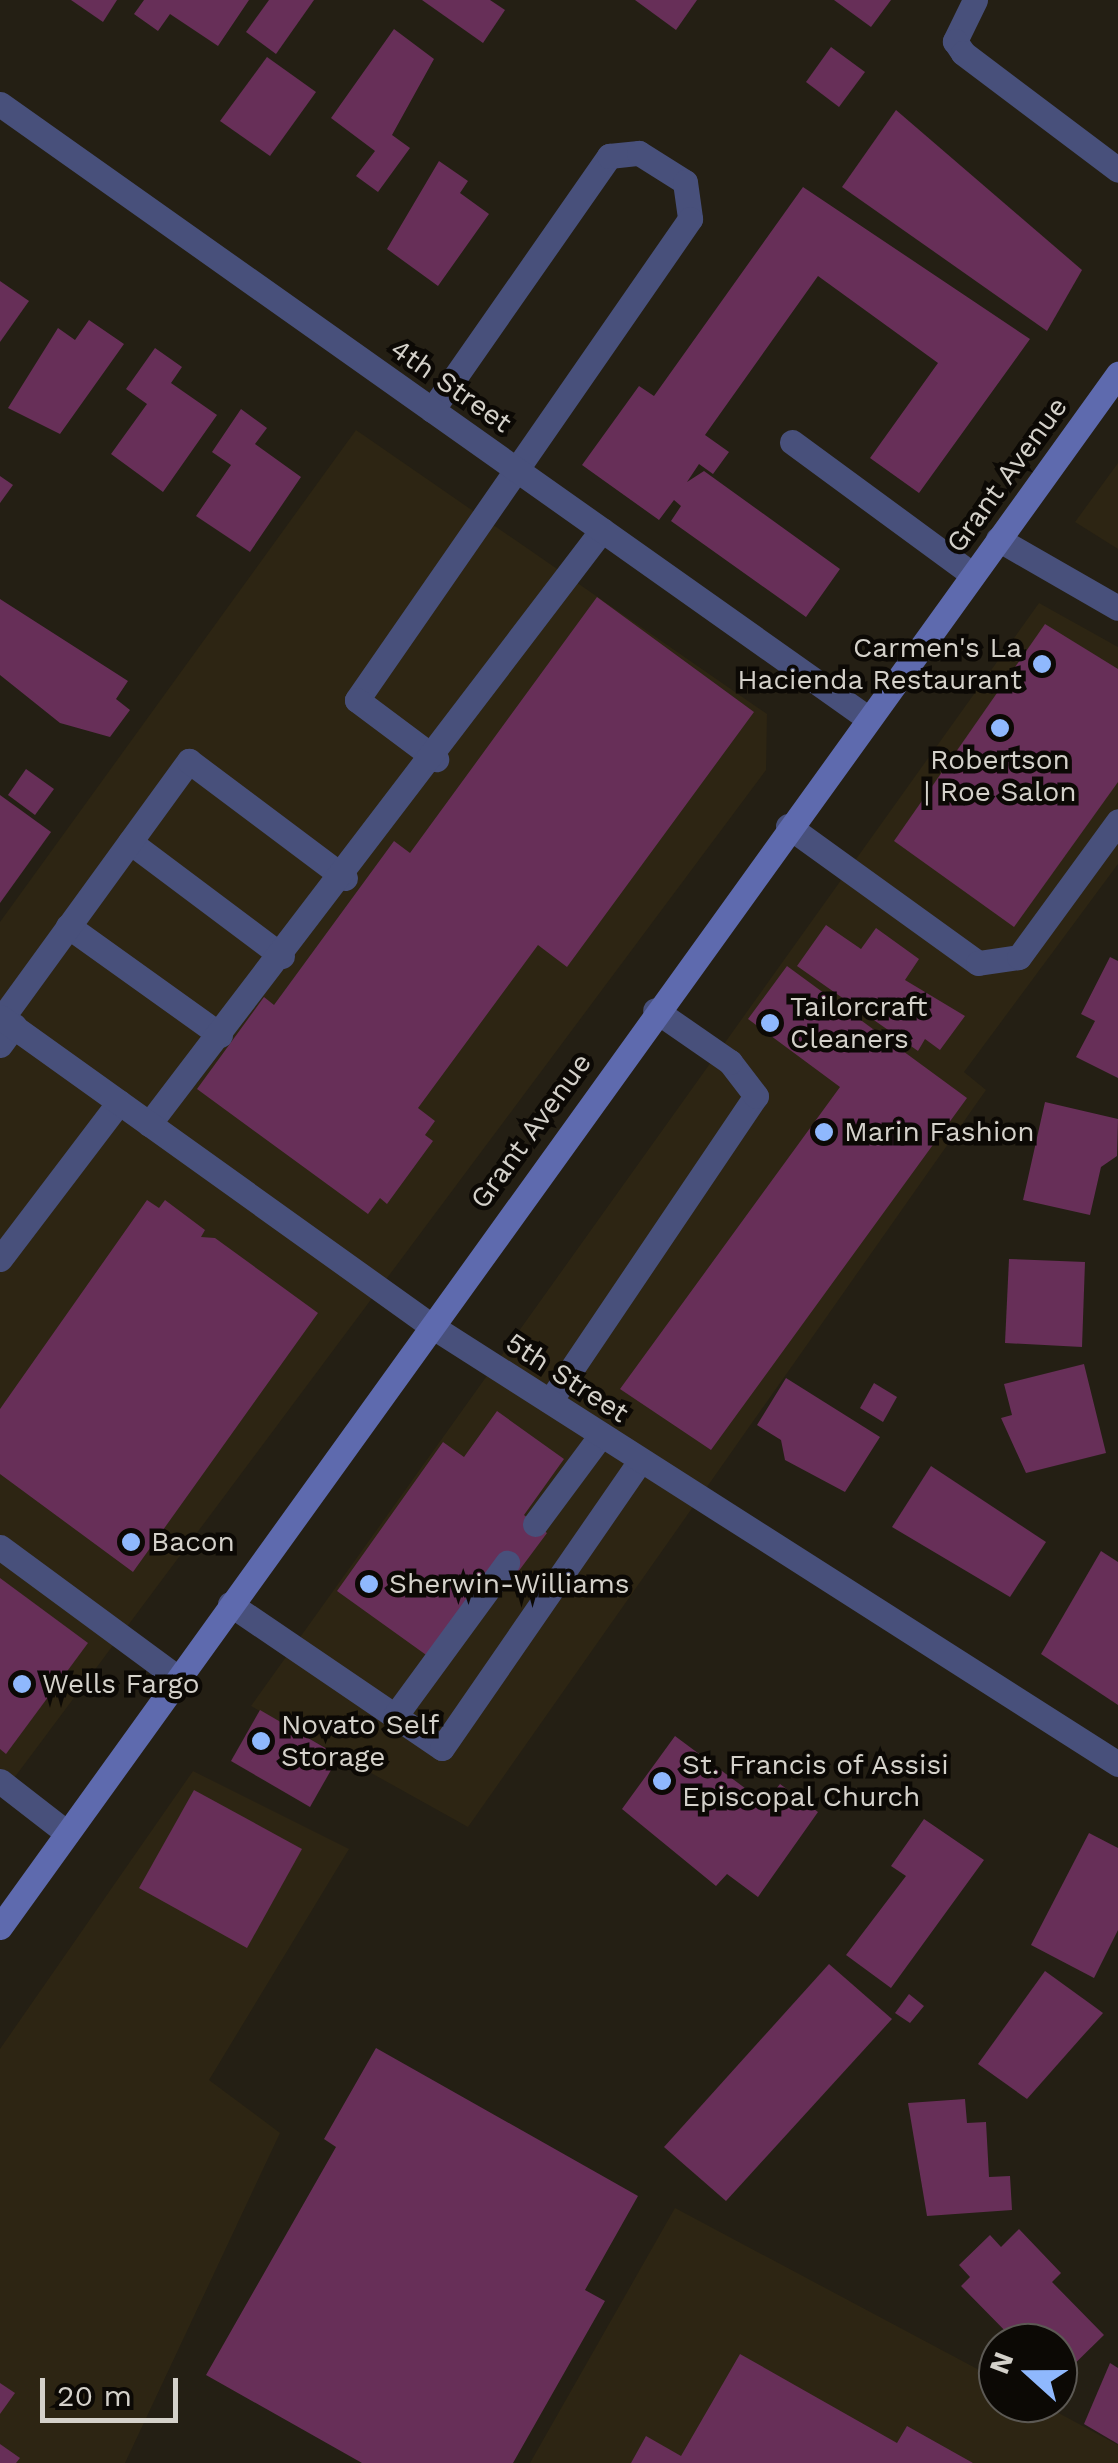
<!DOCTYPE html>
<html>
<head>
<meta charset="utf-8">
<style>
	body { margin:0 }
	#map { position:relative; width:1118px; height:2463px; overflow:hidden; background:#241f14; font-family:"Work Sans",sans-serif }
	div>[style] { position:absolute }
	.built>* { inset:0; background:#2d2513 }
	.building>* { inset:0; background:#672f58 }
	.lane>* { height:25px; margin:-12.5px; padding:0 12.5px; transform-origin:12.5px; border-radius:12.5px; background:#48507b }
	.street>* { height:25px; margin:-12.5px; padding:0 12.5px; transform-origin:12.5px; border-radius:12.5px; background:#48507b }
	.secondary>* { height:25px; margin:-12.5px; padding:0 12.5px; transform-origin:12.5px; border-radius:12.5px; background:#5e6aae }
	.dots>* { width:28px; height:28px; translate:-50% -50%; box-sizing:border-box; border:5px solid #0c0905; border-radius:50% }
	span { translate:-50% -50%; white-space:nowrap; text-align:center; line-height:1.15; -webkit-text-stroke:9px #0c0905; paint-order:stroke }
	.street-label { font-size:28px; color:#d4d1ca }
	.poi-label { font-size:28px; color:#d4d1ca }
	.right { translate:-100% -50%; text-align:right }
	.left { translate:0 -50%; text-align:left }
	.north { position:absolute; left:978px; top:2323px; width:100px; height:100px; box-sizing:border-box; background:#0c0905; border:2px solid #5c5954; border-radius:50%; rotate:291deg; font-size:28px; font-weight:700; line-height:40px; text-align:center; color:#d4d1ca }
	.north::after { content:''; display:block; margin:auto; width:35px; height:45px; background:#8fb8fd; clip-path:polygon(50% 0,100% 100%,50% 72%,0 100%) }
	.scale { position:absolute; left:40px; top:2378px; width:138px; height:45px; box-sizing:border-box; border:5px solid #d4d1ca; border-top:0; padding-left:12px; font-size:30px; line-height:35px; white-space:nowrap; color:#d4d1ca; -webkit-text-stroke:8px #0c0905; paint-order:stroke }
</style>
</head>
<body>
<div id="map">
	<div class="built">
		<div style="clip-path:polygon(356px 430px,767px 714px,766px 770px,0 1797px,0 922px)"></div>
		<div style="clip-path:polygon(1118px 463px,1118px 549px,1075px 522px)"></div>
		<div style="clip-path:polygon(1039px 603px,1118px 647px,1118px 864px,964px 1072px,986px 1090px,468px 1827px,251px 1706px)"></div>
		<div style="clip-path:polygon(193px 1771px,349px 1849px,209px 2080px,280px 2133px,125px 2463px,0 2463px,0 2049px)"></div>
		<div style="clip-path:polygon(675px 2208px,998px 2380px,998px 2403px,1040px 2403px,1118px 2445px,1118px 2463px,530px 2463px)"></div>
	</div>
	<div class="building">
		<div style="clip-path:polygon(71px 0,117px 0,103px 22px)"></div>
		<div style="clip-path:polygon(144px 0,249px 0,218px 46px,170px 14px,158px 31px,134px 14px)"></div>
		<div style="clip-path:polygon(269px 0,314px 0,276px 54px,246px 32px)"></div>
		<div style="clip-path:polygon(422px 0,490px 0,505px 10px,483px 43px)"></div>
		<div style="clip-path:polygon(635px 0,697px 0,676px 30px)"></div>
		<div style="clip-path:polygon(834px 0,891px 0,871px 27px)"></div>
		<div style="clip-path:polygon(394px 29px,434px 59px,392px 135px,410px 148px,378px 192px,356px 176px,375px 151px,331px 118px)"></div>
		<div style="clip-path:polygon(831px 47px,865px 72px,839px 107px,806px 82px)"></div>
		<div style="clip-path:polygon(267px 57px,316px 92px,270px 156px,220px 121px)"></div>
		<div style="clip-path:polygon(896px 110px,1082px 270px,1047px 331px,842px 187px)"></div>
		<div style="clip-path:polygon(439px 161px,468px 181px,460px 193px,489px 214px,438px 286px,387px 249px)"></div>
		<div style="clip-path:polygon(803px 187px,1030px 339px,919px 493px,870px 458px,938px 363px,818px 276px,705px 435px,729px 452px,713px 474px,699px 464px,687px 482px,704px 471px,840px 569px,806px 617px,671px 521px,681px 506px,674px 500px,659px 520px,582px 465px,639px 386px,654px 396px)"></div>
		<div style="clip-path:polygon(0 281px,29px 301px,0 342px)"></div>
		<div style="clip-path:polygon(89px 320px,124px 344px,60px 434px,8px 408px,58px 328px,75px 340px)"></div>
		<div style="clip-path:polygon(155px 348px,182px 367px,171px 383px,217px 415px,163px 492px,111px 454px,147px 404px,126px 389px)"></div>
		<div style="clip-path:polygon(241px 409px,267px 428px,255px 444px,301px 477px,250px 552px,196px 516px,231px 465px,212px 452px)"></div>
		<div style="clip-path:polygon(0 476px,13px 485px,0 503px)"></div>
		<div style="clip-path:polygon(597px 597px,754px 712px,567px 967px,538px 945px,418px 1108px,435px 1121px,425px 1135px,433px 1141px,387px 1204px,380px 1198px,368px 1214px,197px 1089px,264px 997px,274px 1005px,394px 841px,410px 853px)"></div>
		<div style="clip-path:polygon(0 599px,128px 681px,116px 699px,130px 710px,110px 737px,60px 723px,0 675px)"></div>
		<div style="clip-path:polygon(1045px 624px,1118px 669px,1118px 782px,1014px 927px,894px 841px)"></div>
		<div style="clip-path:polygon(26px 769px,54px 789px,35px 815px,8px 795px)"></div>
		<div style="clip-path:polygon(0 795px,51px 832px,0 903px)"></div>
		<div style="clip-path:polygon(826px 925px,861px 949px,876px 928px,919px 959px,905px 980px,965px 1016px,940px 1050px,925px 1039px,918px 1051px,797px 966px)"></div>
		<div style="clip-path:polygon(1110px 957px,1118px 961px,1118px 1078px,1076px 1057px,1095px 1021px,1081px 1014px)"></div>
		<div style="clip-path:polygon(787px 966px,967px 1098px,711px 1450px,620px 1389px,840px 1087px,748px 1019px)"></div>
		<div style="clip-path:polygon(1045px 1102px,1118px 1119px,1117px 1156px,1101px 1167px,1090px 1215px,1023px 1200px)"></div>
		<div style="clip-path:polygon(147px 1200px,159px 1208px,165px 1200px,205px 1230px,201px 1237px,215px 1238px,318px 1313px,133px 1572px,0 1474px,0 1409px)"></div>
		<div style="clip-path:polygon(1009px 1259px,1085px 1262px,1082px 1347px,1005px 1343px)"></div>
		<div style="clip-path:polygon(1084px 1364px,1106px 1453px,1026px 1473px,1001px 1418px,1012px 1415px,1004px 1384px)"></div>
		<div style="clip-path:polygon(786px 1378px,880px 1437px,845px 1492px,785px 1460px,781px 1440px,757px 1425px)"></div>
		<div style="clip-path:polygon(874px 1383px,897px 1397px,883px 1422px,860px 1408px)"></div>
		<div style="clip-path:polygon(497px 1411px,564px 1459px,524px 1515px,547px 1533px,518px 1572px,500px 1558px,429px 1657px,337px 1591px,443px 1442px,464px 1457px)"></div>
		<div style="clip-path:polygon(931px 1466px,1046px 1542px,1010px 1597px,892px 1527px)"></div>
		<div style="clip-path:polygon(1101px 1551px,1118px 1562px,1118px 1705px,1041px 1654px)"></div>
		<div style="clip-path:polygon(0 1578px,88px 1643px,6px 1754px,0 1749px)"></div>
		<div style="clip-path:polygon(260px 1710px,339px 1756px,310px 1807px,231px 1761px)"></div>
		<div style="clip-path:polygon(675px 1736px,765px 1803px,780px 1784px,818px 1812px,758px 1897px,727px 1874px,716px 1886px,622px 1809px)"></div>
		<div style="clip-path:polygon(194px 1790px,302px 1849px,247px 1948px,139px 1888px)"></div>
		<div style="clip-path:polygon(924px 1819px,984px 1860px,891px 1988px,846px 1955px,906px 1876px,891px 1866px)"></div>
		<div style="clip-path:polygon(1089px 1833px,1118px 1848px,1118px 1930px,1094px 1978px,1031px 1945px)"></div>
		<div style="clip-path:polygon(829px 1964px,892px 2019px,726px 2201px,664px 2147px)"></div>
		<div style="clip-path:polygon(1045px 1971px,1103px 2013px,1027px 2099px,978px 2064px)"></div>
		<div style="clip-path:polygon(909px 1994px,924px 2006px,910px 2023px,895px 2013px)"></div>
		<div style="clip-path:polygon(376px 2048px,638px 2196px,585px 2290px,605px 2301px,513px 2463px,362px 2463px,206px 2375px,336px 2147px,324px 2139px)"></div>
		<div style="clip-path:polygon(965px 2099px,967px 2123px,986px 2122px,989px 2177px,1010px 2176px,1012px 2210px,927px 2216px,908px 2103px)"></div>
		<div style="clip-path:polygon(1019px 2229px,1061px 2273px,1052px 2282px,1104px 2335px,1058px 2380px,1058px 2343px,1017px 2343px,961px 2286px,970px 2277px,959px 2265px,990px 2235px,1001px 2247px)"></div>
		<div style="clip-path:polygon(740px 2354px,897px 2443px,907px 2426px,973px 2463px,631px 2463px,646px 2436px,681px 2456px)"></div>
		<div style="clip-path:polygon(1110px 2363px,1118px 2368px,1118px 2444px,1084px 2424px)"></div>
		<div style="clip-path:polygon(0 2383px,15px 2393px,0 2414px)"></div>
		<div style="clip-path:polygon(0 2444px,20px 2458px,16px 2463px,0 2463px)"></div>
	</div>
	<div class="lane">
		<div style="left:975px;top:0;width:46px;rotate:116deg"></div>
		<div style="left:955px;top:41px;width:14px;rotate:56deg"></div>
		<div style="left:963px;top:53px;width:194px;rotate:37deg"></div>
		<div style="left:432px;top:410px;width:310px;rotate:-55.1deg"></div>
		<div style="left:609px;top:156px;width:30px;rotate:-6deg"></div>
		<div style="left:639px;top:153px;width:54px;rotate:32.2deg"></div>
		<div style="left:685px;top:182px;width:37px;rotate:82deg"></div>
		<div style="left:690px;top:219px;width:585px;rotate:124.7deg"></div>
		<div style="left:357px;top:700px;width:99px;rotate:36.8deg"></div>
		<div style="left:792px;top:442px;width:223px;rotate:36.3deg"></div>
		<div style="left:788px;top:826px;width:234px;rotate:35.8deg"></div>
		<div style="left:978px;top:963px;width:41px;rotate:-8.3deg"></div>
		<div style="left:1019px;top:957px;width:168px;rotate:-53.9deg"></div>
		<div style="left:130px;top:842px;width:190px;rotate:36.9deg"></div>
		<div style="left:68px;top:926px;width:187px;rotate:35.6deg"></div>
		<div style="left:2px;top:1018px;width:318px;rotate:-54deg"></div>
		<div style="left:189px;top:761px;width:195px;rotate:36.9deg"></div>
		<div style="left:0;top:1045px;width:24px;rotate:-54deg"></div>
		<div style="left:149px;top:1124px;width:747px;rotate:-52.67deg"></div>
		<div style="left:0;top:1259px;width:197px;rotate:-52.8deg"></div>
		<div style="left:550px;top:1401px;width:368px;rotate:-56deg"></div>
		<div style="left:756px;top:1096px;width:43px;rotate:-127.4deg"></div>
		<div style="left:730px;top:1062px;width:91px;rotate:-145.3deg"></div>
		<div style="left:535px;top:1524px;width:111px;rotate:-53.4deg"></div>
		<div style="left:0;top:1547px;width:221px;rotate:36.4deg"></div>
		<div style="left:230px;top:1604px;width:256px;rotate:34.2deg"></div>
		<div style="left:442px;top:1748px;width:349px;rotate:-55.4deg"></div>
		<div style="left:395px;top:1716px;width:190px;rotate:-53.8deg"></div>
		<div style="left:0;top:1781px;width:85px;rotate:37.8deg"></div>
	</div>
	<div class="street">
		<div style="left:0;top:104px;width:1061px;rotate:35.29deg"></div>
		<div style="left:998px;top:539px;width:138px;rotate:29.9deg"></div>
		<div style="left:0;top:1017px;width:529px;rotate:35.61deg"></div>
		<div style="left:430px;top:1325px;width:816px;rotate:32.54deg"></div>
	</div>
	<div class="secondary">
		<div style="left:0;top:1927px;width:1914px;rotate:-54.25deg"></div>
	</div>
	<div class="dots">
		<div style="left:1042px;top:664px;background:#8fb8fd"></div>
		<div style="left:1000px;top:728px;background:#8fb8fd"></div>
		<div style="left:770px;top:1023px;background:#8fb8fd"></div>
		<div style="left:824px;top:1132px;background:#8fb8fd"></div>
		<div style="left:131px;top:1542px;background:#8fb8fd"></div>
		<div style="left:369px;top:1584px;background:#8fb8fd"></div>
		<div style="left:22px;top:1684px;background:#8fb8fd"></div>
		<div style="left:261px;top:1741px;background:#8fb8fd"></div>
		<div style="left:662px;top:1781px;background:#8fb8fd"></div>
	</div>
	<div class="street-label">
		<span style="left:451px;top:386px;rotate:35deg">4th Street</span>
		<span style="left:1007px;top:475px;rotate:-54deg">Grant Avenue</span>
		<span style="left:531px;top:1131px;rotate:-54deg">Grant Avenue</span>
		<span style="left:567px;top:1378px;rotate:33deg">5th Street</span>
	</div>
	<div class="poi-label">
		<span class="right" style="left:1022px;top:664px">Carmen's La<br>Hacienda Restaurant</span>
		<span style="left:1000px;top:776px">Robertson<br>| Roe Salon</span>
		<span class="left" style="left:790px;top:1023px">Tailorcraft<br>Cleaners</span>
		<span class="left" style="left:844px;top:1132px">Marin Fashion</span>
		<span class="left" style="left:151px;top:1542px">Bacon</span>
		<span class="left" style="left:389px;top:1584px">Sherwin-Williams</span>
		<span class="left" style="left:42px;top:1684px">Wells Fargo</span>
		<span class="left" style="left:281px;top:1741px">Novato Self<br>Storage</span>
		<span class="left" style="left:682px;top:1781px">St. Francis of Assisi<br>Episcopal Church</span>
	</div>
	<div class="north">N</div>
	<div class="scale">20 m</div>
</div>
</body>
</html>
